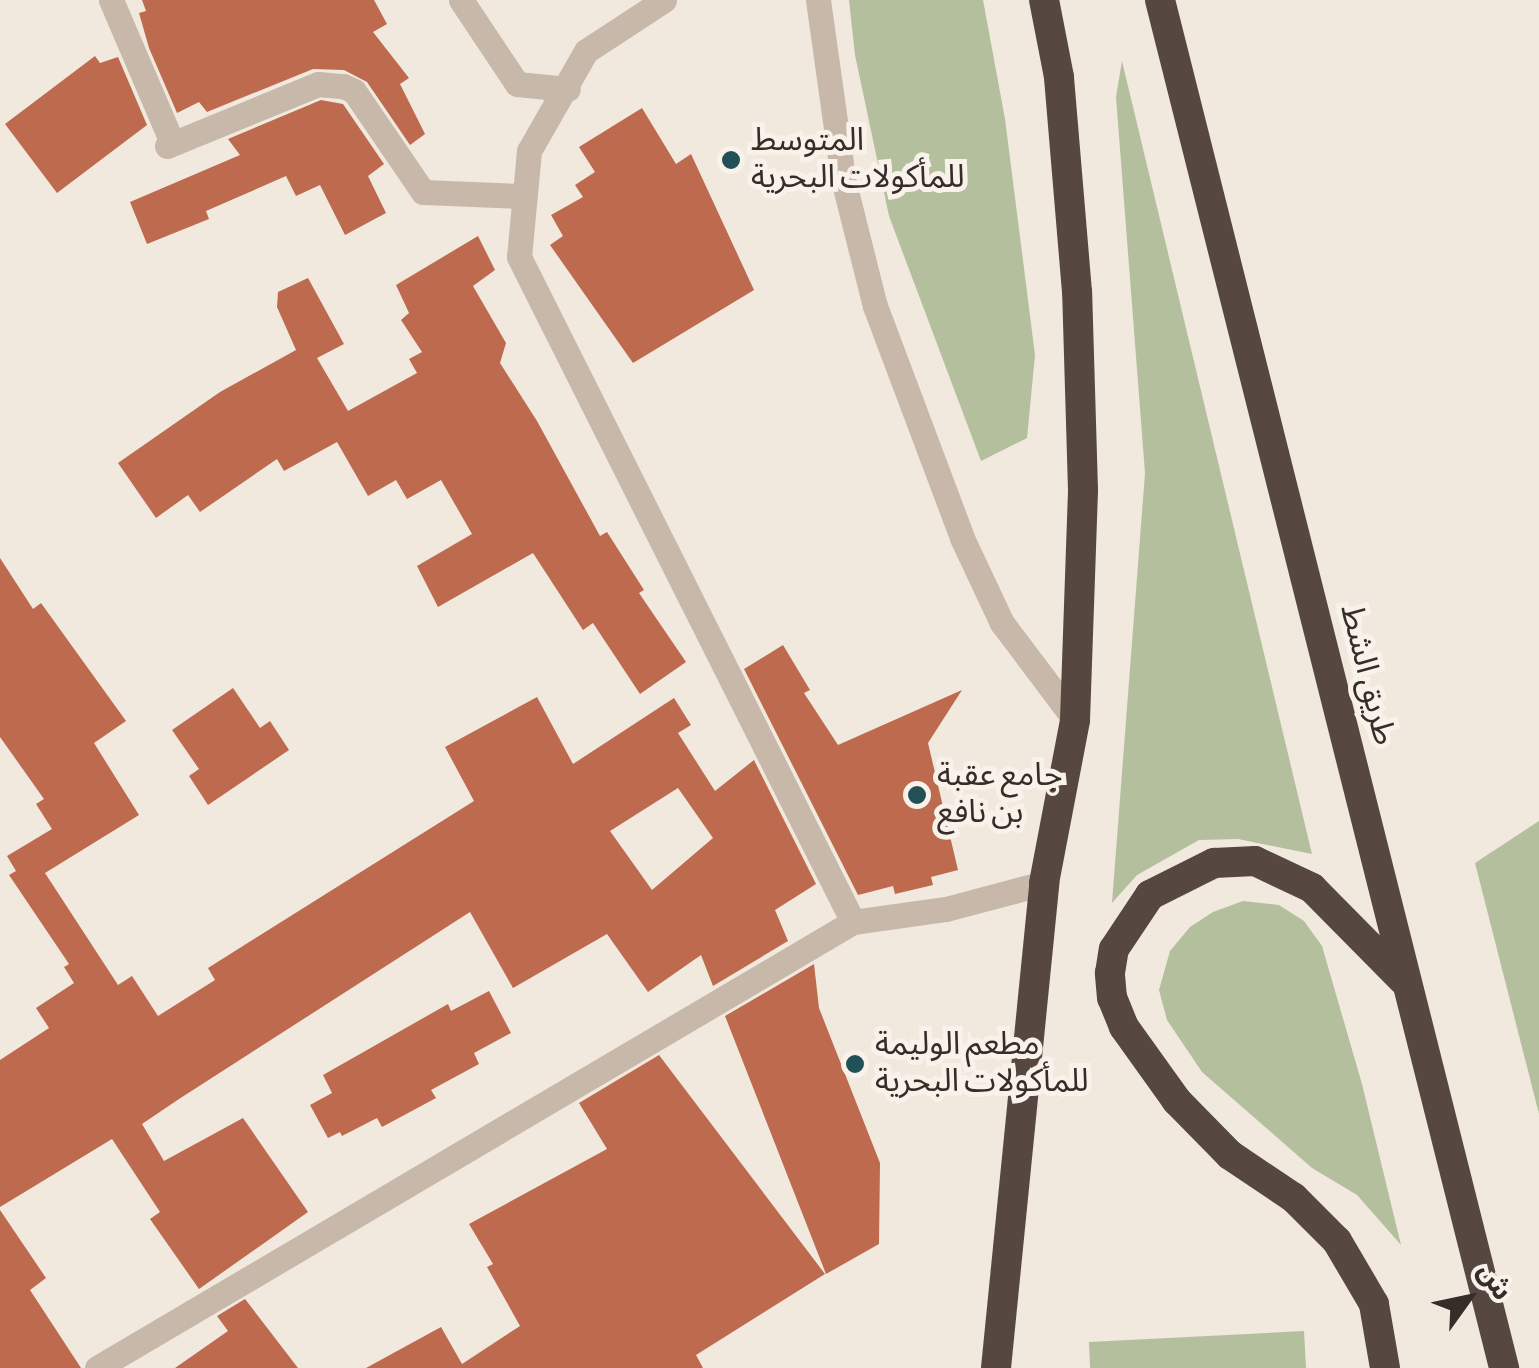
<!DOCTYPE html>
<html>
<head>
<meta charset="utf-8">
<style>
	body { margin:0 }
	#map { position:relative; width:1539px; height:1368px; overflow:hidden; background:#f1e8de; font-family:"Sofia Sans Condensed","Noto Sans Arabic",sans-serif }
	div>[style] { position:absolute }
	.green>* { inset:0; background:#b4bf9e }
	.building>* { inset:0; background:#bd6a4f }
	.street>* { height:25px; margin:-12.5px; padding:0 12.5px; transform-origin:12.5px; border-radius:12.5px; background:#c8b8aa }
	.highway>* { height:30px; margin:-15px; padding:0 15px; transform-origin:15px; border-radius:15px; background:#564841 }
	.dots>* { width:28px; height:28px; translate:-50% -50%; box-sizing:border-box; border:5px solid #f8f2ea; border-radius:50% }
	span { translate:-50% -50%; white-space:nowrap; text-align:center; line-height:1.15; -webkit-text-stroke:10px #f8f2ea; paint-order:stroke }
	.poi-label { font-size:32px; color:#362d29 }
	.left { translate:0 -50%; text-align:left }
	.street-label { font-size:32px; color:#362d29 }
	.north { position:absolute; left:1419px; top:1248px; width:100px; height:100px; -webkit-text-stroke:8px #f8f2ea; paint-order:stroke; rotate:57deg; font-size:28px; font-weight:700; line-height:40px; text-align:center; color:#362d29 }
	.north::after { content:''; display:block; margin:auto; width:35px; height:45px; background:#362d29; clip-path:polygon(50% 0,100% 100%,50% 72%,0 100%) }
</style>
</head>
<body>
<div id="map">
	<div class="green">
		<div style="clip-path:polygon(849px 0,983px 0,1005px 119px,1035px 355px,1027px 438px,981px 461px,889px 216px,855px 55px)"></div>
		<div style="clip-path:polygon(1122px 61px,1312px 854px,1238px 839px,1199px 840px,1137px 875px,1112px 903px,1145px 473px,1116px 97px)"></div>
		<div style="clip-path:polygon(1539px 821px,1539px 1114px,1475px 863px)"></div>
		<div style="clip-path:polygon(1243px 901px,1279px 905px,1304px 921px,1322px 946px,1362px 1084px,1401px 1245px,1357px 1195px,1312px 1168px,1202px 1072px,1167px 1020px,1159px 990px,1170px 951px,1190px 927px,1213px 912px)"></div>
		<div style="clip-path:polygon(1304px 1331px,1306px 1368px,1090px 1368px,1089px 1342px)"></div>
	</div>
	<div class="building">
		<div style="clip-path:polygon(142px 0,374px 0,387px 24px,373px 32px,409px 78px,400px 84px,425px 134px,410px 145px,367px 82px,344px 70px,313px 69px,207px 112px,199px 102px,177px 113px,149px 48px,139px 13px,146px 11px)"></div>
		<div style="clip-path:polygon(95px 56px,100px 63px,118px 57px,147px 125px,57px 193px,5px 124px)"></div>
		<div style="clip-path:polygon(321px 100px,343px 104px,384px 164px,368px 176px,386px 213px,345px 235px,320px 185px,296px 196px,286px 176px,206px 211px,209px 219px,147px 244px,130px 202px,240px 155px,228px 139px)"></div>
		<div style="clip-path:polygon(642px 108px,676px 164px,691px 154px,754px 290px,633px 363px,550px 245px,563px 236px,551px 215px,583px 197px,575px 185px,595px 172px,579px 147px)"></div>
		<div style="clip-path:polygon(478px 236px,495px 270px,473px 286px,506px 343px,500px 363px,537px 421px,600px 536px,607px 532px,644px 590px,639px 593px,686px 662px,640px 694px,593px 623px,583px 630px,533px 553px,438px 607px,417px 566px,472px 534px,441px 480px,407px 499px,396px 480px,368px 496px,337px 442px,284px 471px,277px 459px,200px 512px,188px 495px,156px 518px,118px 463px,220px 392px,296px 350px,277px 307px,278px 292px,308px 278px,344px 344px,317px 358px,348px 411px,417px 373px,409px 359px,422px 352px,401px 320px,409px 313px,396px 285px)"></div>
		<div style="clip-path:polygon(evenodd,0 558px,33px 609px,41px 603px,126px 721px,94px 743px,139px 815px,45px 873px,118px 985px,132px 976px,158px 1016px,215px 980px,208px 968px,474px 801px,445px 747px,537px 697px,573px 764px,674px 698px,691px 725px,678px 733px,715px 791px,754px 760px,816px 884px,775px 910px,788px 941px,713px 986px,701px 955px,648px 992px,607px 934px,513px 988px,470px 912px,179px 1099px,142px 1124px,164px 1161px,243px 1118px,308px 1212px,199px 1289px,150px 1219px,160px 1212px,112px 1139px,0 1207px,0 1060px,49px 1028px,36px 1008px,74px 983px,64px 967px,69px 964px,9px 875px,16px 871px,7px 856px,52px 829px,36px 804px,44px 799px,0 737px,0 558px,678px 788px,713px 838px,652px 890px,610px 831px,678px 788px)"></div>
		<div style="clip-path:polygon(783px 645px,810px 690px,804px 693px,838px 745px,962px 690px,928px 743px,958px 870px,931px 877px,933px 885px,895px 894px,893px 886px,858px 895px,744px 669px)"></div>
		<div style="clip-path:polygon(233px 688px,260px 728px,270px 721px,289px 750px,208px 805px,189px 776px,199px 769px,172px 730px)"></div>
		<div style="clip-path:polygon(814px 964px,819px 1008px,880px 1163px,879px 1244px,826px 1274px,725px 1016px)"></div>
		<div style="clip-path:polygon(489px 991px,511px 1033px,474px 1053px,479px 1064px,431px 1090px,436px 1098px,382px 1127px,377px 1118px,342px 1136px,340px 1132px,328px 1138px,310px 1105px,332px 1093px,323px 1075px,448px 1004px,451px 1011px)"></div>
		<div style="clip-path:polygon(659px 1055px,825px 1274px,696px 1355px,703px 1368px,366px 1368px,441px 1327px,462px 1364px,520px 1326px,487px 1267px,493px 1264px,469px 1224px,607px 1149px,579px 1103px)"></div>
		<div style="clip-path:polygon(0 1210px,46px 1278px,30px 1290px,81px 1368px,0 1368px)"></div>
		<div style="clip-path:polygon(245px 1299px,298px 1368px,175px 1368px,228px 1331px,217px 1316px)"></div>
	</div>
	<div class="street">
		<div style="left:111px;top:0;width:155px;rotate:66.8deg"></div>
		<div style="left:172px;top:142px;width:6px;rotate:141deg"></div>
		<div style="left:461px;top:0;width:101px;rotate:56.3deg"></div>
		<div style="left:517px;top:84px;width:51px;rotate:5.6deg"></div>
		<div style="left:664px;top:0;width:93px;rotate:146.8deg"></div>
		<div style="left:586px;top:51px;width:115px;rotate:119.7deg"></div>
		<div style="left:529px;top:151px;width:106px;rotate:95.4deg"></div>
		<div style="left:519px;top:257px;width:744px;rotate:63.33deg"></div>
		<div style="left:853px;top:922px;width:94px;rotate:-8deg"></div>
		<div style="left:946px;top:909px;width:101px;rotate:-14.9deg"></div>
		<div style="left:818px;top:0;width:181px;rotate:82deg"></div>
		<div style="left:843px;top:179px;width:131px;rotate:75.9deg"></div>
		<div style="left:875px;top:306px;width:248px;rotate:69.4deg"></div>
		<div style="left:962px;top:538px;width:94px;rotate:64.8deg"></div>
		<div style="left:1002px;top:623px;width:121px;rotate:53deg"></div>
		<div style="left:167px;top:146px;width:163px;rotate:-22.3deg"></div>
		<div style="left:318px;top:84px;width:25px;rotate:5deg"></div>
		<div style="left:343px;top:86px;width:12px;rotate:24deg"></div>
		<div style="left:354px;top:91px;width:122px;rotate:55.7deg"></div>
		<div style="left:423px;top:192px;width:99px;rotate:2.3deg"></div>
		<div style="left:97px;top:1368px;width:878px;rotate:-30.54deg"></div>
	</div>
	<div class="highway">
		<div style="left:1160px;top:0;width:1411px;rotate:75.88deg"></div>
		<div style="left:996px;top:1368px;width:487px;rotate:-84.3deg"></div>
		<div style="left:1044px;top:883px;width:166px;rotate:-79.2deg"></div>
		<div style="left:1075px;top:720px;width:230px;rotate:-88deg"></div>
		<div style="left:1083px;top:490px;width:198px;rotate:-91.7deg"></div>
		<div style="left:1077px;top:292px;width:216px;rotate:-94.8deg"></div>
		<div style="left:1059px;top:77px;width:78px;rotate:-101deg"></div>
		<div style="left:1385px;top:1368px;width:65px;rotate:-99.8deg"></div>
		<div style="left:1374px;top:1304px;width:73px;rotate:-120.4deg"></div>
		<div style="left:1337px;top:1241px;width:61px;rotate:-135deg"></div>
		<div style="left:1294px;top:1198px;width:77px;rotate:-146.1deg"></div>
		<div style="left:1230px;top:1155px;width:76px;rotate:-134.5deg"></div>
		<div style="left:1177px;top:1101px;width:91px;rotate:-125.6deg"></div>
		<div style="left:1124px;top:1027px;width:31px;rotate:-112deg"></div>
		<div style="left:1112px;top:998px;width:25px;rotate:-95deg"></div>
		<div style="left:1110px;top:973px;width:24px;rotate:-81deg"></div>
		<div style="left:1114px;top:949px;width:65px;rotate:-56.3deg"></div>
		<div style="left:1150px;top:895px;width:72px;rotate:-26.6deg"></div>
		<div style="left:1214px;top:863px;width:41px;rotate:-2.8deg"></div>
		<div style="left:1255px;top:861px;width:63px;rotate:25.3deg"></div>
		<div style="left:1312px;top:888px;width:129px;rotate:45.3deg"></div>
	</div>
	<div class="dots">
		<div style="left:731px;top:160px;background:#225155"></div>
		<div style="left:917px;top:795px;background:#225155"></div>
		<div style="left:855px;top:1064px;background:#225155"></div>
	</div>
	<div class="poi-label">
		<span class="left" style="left:751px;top:160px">المتوسط<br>للمأكولات البحرية</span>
		<span class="left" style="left:937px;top:795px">جامع عقبة<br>بن نافع</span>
		<span class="left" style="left:875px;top:1064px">مطعم الوليمة<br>للمأكولات البحرية</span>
	</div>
	<div class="street-label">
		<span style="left:1367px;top:675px;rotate:76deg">طريق الشط</span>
	</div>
	<div class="north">ش</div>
</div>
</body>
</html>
